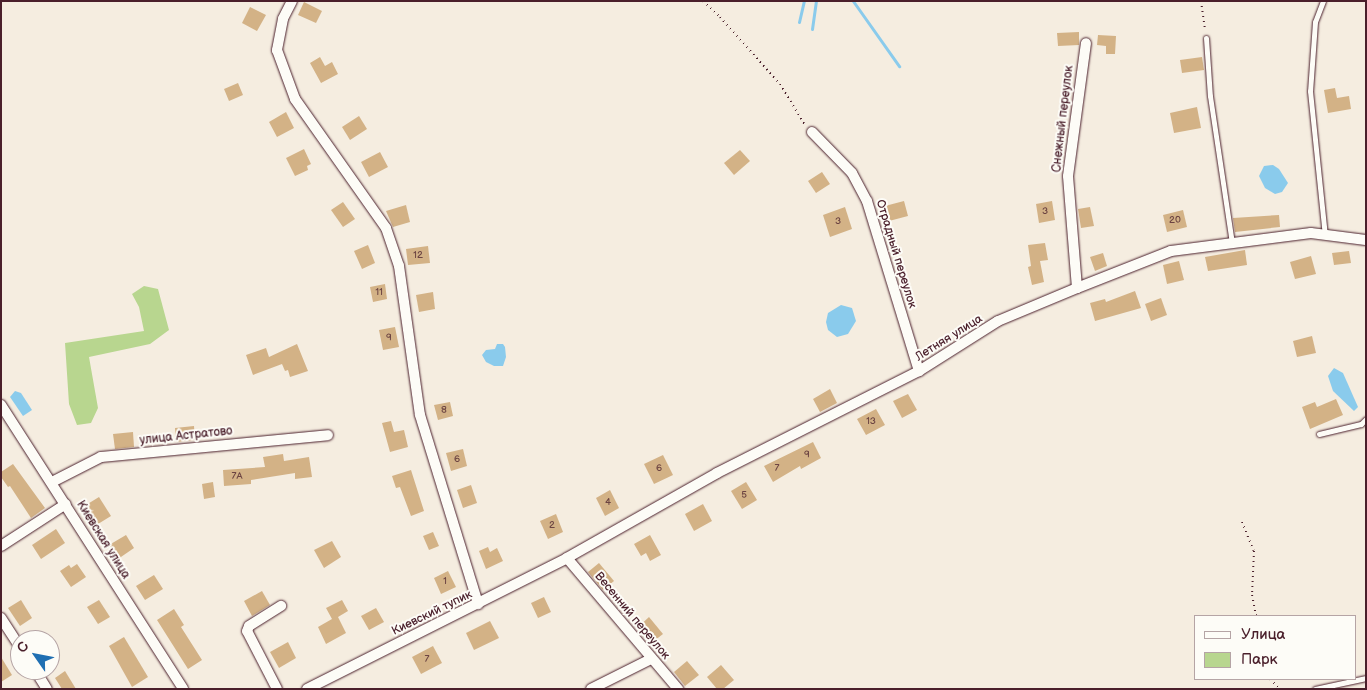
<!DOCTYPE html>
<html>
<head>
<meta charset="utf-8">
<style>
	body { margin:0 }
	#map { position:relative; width:1367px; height:690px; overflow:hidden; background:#f5ede0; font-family:"Balsamiq Sans",sans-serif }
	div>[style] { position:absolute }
	.green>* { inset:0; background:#b8d68f }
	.water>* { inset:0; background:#8acbec }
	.stream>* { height:3px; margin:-1.5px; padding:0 1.5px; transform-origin:1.5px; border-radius:1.5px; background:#8acbec }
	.building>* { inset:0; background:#d3b286 }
	.path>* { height:2px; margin-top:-1px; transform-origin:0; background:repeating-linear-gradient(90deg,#4a1f2b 0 1px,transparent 0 5px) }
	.roads { filter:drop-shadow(0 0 1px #4a1f2b) drop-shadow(0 0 1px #4a1f2b) }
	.service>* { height:5px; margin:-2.5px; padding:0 2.5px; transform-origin:2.5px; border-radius:2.5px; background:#fdfcf7 }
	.minor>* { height:10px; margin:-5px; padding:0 5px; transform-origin:5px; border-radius:5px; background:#fdfcf7 }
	span { translate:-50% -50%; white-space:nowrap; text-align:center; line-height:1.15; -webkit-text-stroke:4px #fdfcf7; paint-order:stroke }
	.number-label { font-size:10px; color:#6c4442 }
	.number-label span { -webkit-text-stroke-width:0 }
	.street-label { font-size:12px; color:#4a1f2b }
	.frame { position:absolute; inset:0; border:2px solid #4a1f2b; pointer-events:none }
	.legend { position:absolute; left:1194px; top:615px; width:162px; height:65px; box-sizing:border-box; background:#fdfcf7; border:1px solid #b5a4a5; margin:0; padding:6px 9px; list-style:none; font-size:15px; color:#4a1f2b }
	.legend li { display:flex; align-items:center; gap:10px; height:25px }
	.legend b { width:25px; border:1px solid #b5a4a5 }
	.north { position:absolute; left:10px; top:630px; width:50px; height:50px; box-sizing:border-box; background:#fdfcf7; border:1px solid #b5a4a5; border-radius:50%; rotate:303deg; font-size:14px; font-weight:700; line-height:20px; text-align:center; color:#4a1f2b }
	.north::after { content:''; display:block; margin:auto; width:18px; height:22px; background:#1f6fb2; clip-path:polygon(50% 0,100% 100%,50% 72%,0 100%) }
</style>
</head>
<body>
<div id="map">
	<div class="green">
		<div style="clip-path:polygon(144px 286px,158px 289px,169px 330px,150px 344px,89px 357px,98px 408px,91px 423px,77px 425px,69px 404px,65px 343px,144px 331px,139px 307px,132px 294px)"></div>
	</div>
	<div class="water">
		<div style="clip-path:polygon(1273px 165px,1279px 169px,1288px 183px,1282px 192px,1275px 194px,1265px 188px,1259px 176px,1264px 166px)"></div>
		<div style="clip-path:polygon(841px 305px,852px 308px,856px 321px,848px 334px,837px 337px,828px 330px,826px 322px,828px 313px)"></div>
		<div style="clip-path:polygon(497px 344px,503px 344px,505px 347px,506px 357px,503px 366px,494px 366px,486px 362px,482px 355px,486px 350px,495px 349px)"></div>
		<div style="clip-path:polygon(1334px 368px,1343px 373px,1358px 407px,1354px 411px,1333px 391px,1328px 376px)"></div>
		<div style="clip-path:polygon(15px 391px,21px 393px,32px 410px,23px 416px,10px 397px)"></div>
	</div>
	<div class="stream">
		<div style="left:853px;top:1px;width:80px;rotate:54.7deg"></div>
		<div style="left:799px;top:22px;width:22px;rotate:-77deg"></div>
		<div style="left:812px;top:29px;width:28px;rotate:-82deg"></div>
	</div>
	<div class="building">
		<div style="clip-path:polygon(304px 2px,322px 11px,316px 23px,298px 15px)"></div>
		<div style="clip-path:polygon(250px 7px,266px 15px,257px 31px,242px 23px)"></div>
		<div style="clip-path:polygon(1079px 32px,1079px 45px,1058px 46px,1057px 33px)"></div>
		<div style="clip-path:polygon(1098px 35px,1116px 36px,1115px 54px,1106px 54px,1106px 46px,1097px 45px)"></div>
		<div style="clip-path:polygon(320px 57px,325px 66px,332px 62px,338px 74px,321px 83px,310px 63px)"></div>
		<div style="clip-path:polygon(1202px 57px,1204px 70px,1182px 73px,1180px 60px)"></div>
		<div style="clip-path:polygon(238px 83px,243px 95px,229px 101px,224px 89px)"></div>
		<div style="clip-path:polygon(1335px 88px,1337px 98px,1349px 96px,1351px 109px,1328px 113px,1324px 90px)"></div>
		<div style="clip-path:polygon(1197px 107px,1201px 128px,1174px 133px,1170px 113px)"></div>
		<div style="clip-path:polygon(286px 112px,294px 128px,277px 137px,269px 122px)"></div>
		<div style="clip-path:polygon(359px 116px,367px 129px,350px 140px,342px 127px)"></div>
		<div style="clip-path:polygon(304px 149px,311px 164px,307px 166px,308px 170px,295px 176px,286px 158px)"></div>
		<div style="clip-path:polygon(740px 150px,750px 161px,734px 175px,724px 163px)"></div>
		<div style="clip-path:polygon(380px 152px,388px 167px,369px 177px,361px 162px)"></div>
		<div style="clip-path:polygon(822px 172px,830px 184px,816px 193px,808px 181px)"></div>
		<div style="clip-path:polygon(904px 201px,908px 216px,889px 221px,885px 206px)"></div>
		<div style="clip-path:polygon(1052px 201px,1055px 220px,1039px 223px,1036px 204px)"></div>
		<div style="clip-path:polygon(343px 202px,355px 219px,343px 227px,331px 210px)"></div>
		<div style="clip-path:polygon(406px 205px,410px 222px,393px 227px,386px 211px)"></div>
		<div style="clip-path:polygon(845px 207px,852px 229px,830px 237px,823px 215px)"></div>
		<div style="clip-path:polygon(1090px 207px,1094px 226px,1081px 228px,1078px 209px)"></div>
		<div style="clip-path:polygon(1183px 210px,1187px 227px,1167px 232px,1163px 215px)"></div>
		<div style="clip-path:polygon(1279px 215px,1280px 227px,1235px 232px,1233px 218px)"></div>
		<div style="clip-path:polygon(1045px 243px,1048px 260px,1040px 261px,1044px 282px,1032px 285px,1028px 267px,1031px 266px,1028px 245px)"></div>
		<div style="clip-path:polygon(368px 245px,375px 263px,362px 269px,354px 251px)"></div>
		<div style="clip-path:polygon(428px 246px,430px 263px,408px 265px,406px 249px)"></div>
		<div style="clip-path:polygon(1245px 250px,1247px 265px,1208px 271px,1205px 257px)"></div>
		<div style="clip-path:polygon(1349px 251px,1351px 263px,1334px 265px,1332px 253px)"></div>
		<div style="clip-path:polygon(1103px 253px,1107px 266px,1095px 271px,1090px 257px)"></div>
		<div style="clip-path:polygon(1311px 256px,1316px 274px,1295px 279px,1290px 262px)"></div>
		<div style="clip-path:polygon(1179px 261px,1184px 280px,1167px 284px,1163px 265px)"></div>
		<div style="clip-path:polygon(385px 284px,387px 299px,373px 302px,370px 287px)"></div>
		<div style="clip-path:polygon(1135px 291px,1141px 308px,1095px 321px,1090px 303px,1105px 299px,1106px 302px)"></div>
		<div style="clip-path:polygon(433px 292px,435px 309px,419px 312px,416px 295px)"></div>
		<div style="clip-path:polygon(1161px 298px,1167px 315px,1151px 321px,1145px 304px)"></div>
		<div style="clip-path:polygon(395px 327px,399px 347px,383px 350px,379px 330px)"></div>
		<div style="clip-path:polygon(1312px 336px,1316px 353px,1297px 357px,1293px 341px)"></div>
		<div style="clip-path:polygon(297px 344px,308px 371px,290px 377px,288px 370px,285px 371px,282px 364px,253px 375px,246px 355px,266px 348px,269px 357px)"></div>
		<div style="clip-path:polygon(830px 389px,837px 403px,820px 412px,813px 399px)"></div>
		<div style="clip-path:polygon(908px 394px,917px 410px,902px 418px,893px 401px)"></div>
		<div style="clip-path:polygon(1336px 399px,1343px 415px,1310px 429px,1302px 407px,1315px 402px,1317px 407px)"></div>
		<div style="clip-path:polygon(450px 402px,453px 416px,438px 420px,434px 405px)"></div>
		<div style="clip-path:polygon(876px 409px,885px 425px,866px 435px,857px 419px)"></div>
		<div style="clip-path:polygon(391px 421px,394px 432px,404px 430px,408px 447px,390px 452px,382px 423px)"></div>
		<div style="clip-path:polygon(194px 426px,195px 440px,176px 442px,175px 428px)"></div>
		<div style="clip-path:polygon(133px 432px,134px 447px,115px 449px,113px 434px)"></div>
		<div style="clip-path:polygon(813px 442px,821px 458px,801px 469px,800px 466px,773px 482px,764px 466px)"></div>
		<div style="clip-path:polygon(463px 449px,467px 466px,451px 471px,446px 453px)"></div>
		<div style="clip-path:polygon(283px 454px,284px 461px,309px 457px,312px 477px,295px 479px,295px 473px,251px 480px,251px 484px,224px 486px,223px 470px,265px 467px,263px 457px)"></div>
		<div style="clip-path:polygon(663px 455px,673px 475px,654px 484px,644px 464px)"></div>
		<div style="clip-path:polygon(13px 464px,45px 508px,31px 518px,10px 486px,8px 487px,1px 477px,1px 472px)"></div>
		<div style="clip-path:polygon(411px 470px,424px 511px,411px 516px,400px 487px,396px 488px,392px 476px)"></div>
		<div style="clip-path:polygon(213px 482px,215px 497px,204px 499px,202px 484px)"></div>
		<div style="clip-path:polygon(746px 482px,757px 500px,742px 509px,731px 491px)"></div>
		<div style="clip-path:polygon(471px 485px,477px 503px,463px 508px,457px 490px)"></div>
		<div style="clip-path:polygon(610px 490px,619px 508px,605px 516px,596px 498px)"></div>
		<div style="clip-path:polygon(99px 497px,111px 516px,98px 524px,86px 505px)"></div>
		<div style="clip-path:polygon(703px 504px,712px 521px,694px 531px,685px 514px)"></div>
		<div style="clip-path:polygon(556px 514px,563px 532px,548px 539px,540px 521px)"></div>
		<div style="clip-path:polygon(56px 529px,65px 543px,41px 559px,32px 545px)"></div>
		<div style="clip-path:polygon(433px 532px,439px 546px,429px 550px,423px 536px)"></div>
		<div style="clip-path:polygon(126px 535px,134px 548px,118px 559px,109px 545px)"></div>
		<div style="clip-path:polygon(650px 535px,661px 555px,650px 561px,646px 553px,641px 556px,634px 544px)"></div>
		<div style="clip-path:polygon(332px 541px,341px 557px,324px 568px,314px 550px)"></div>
		<div style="clip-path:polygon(488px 547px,490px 552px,497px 548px,503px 561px,486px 569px,479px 551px)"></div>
		<div style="clip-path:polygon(599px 563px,614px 581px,603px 590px,588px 572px)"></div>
		<div style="clip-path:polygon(77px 564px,86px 577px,71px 587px,60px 571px,69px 565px,71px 568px)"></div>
		<div style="clip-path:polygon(448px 571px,456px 587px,441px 594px,434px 578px)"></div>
		<div style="clip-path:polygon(154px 575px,163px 589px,145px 600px,136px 586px)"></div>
		<div style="clip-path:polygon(262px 591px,270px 605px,252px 616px,244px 601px)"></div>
		<div style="clip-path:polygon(544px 597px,551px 612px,538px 618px,531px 603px)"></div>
		<div style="clip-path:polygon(21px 600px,32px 618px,20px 626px,8px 608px)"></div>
		<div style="clip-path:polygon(99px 600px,110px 617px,98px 624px,87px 607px)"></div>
		<div style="clip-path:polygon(342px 600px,348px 611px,338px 617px,346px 633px,326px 644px,318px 627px,332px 619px,326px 608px)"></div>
		<div style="clip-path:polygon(376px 608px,384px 622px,369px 630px,361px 616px)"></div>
		<div style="clip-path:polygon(174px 609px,184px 625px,181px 627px,202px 660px,188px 669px,157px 620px)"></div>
		<div style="clip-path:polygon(649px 617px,663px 634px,650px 644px,637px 628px)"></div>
		<div style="clip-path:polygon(490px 621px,499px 638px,474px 650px,466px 633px)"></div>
		<div style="clip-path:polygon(124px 637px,148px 677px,132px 687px,109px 646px)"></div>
		<div style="clip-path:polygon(288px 642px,296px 658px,279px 668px,270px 652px)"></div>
		<div style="clip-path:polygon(433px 646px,442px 663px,421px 674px,412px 657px)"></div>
		<div style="clip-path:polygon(1px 657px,12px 675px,1px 682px)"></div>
		<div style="clip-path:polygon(687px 661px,699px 675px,685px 686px,674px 672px)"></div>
		<div style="clip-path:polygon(721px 665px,734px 680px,723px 689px,717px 689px,707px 677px)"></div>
		<div style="clip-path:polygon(65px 671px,76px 689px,62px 689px,55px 678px)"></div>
	</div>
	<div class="path">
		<div style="left:703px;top:1px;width:23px;rotate:43deg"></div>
		<div style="left:720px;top:17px;width:90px;rotate:48.2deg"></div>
		<div style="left:780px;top:84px;width:48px;rotate:58.6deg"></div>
		<div style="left:1201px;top:1px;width:29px;rotate:82deg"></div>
		<div style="left:1242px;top:522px;width:31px;rotate:68deg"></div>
		<div style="left:1254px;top:551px;width:44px;rotate:92.6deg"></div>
		<div style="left:1252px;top:595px;width:21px;rotate:79deg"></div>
		<div style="left:1270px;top:679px;width:14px;rotate:45deg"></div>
	</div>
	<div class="roads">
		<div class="service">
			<div style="left:1323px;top:1px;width:22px;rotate:111deg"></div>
			<div style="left:1315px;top:22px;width:69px;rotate:94.1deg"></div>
			<div style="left:1310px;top:91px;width:145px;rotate:84.1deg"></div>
			<div style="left:1206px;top:38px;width:58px;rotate:86.1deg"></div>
			<div style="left:1210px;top:96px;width:149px;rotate:81.5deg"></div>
			<div style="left:1319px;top:434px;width:43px;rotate:-13.4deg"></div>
			<div style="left:1361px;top:424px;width:7px;rotate:-45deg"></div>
			<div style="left:1315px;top:689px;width:52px;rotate:-12.2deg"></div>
		</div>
		<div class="minor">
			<div style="left:292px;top:1px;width:20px;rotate:117deg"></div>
			<div style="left:283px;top:19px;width:32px;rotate:101deg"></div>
			<div style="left:277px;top:50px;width:52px;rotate:69.8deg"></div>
			<div style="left:295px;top:99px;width:158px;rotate:54.8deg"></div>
			<div style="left:386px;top:228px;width:40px;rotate:71.1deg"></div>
			<div style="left:399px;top:266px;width:150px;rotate:82deg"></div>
			<div style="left:420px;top:415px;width:198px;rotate:72.9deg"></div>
			<div style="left:812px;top:132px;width:57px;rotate:45.7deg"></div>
			<div style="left:852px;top:173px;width:32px;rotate:62deg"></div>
			<div style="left:867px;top:201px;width:178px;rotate:73deg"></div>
			<div style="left:1077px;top:288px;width:112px;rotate:-94.6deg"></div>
			<div style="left:1068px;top:176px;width:134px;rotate:-82.3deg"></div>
			<div style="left:1px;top:405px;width:337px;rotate:57.3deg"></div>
			<div style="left:52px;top:482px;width:55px;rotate:-27deg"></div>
			<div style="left:101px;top:457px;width:228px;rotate:-5.5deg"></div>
			<div style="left:1px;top:546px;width:77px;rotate:-32.9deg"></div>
			<div style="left:567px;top:558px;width:172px;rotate:49.7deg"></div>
			<div style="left:1px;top:618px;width:35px;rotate:57deg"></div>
			<div style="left:35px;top:670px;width:22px;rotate:58deg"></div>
			<div style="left:277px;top:689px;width:65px;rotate:-117.3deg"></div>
			<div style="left:247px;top:631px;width:5px;rotate:-68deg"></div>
			<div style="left:249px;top:626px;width:38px;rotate:-32deg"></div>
			<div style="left:307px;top:689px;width:291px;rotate:-26.7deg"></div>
			<div style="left:567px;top:558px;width:172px;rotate:-29.5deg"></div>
			<div style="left:717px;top:473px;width:226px;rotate:-26.8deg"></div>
			<div style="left:919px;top:371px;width:93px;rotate:-32.3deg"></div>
			<div style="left:998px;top:321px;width:86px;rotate:-22.7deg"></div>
			<div style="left:1077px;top:288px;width:101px;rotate:-21.5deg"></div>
			<div style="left:1171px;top:251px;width:141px;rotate:-7.3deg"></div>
			<div style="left:1311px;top:233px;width:55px;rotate:7.3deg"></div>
			<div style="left:591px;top:689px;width:67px;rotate:-26.6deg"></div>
		</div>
	</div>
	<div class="number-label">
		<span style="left:1045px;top:212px">3</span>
		<span style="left:1175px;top:221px">20</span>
		<span style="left:838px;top:222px">3</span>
		<span style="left:418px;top:256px">12</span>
		<span style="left:379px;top:293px">11</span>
		<span style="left:389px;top:338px">9</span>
		<span style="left:444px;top:411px">8</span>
		<span style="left:871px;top:422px">13</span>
		<span style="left:807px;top:455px">9</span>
		<span style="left:457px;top:460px">6</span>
		<span style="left:659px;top:469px">6</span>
		<span style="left:777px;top:469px">7</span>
		<span style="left:237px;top:477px">7А</span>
		<span style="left:744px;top:496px">5</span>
		<span style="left:608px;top:503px">4</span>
		<span style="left:552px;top:526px">2</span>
		<span style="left:445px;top:582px">1</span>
		<span style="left:427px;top:660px">7</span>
	</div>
	<div class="street-label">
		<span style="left:1063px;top:119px;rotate:-83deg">Снежный переулок</span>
		<span style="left:896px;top:254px;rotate:73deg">Отрадный переулок</span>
		<span style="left:949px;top:338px;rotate:-32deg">Летняя улица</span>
		<span style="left:186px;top:436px;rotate:-6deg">улица Астратово</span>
		<span style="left:103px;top:540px;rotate:58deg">Киевская улица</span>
		<span style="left:432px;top:613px;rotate:-26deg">Киевский тупик</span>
		<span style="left:632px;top:616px;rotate:50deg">Весенний переулок</span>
	</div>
	<div class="frame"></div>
	<ul class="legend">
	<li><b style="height:6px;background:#fdfcf7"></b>Улица</li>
	<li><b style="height:14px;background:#b8d68f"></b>Парк</li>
	</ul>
	<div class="north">С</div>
</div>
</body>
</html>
